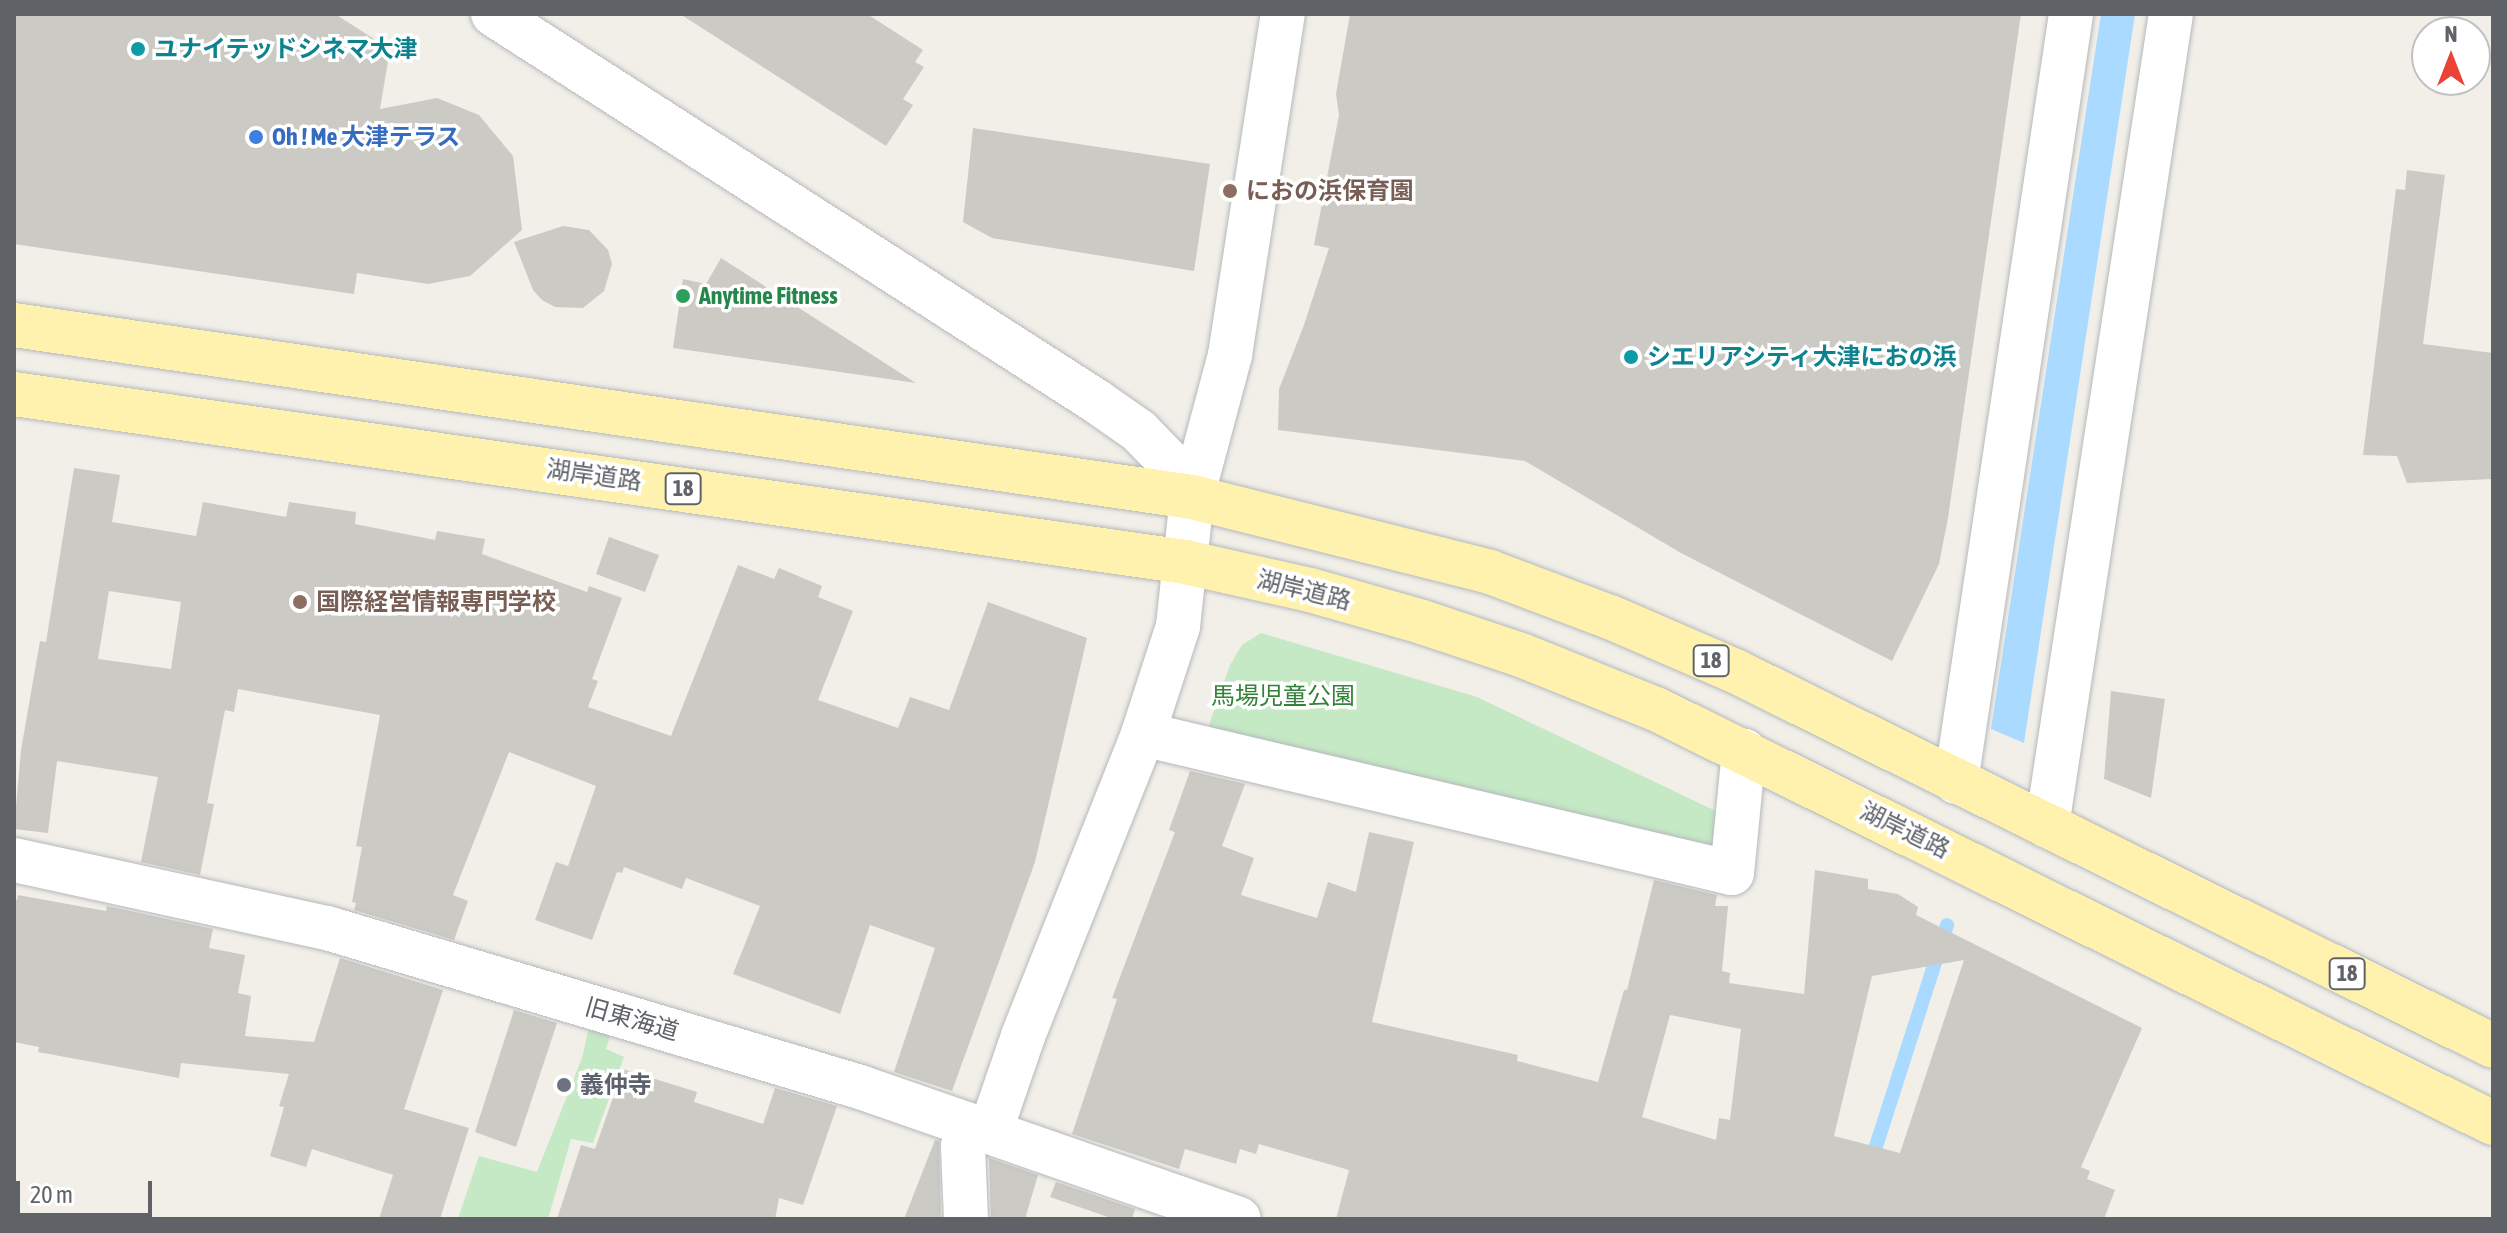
<!DOCTYPE html>
<html>
<head>
<meta charset="utf-8">
<style>
	body { margin:0 }
	#map { position:relative; width:2507px; height:1233px; overflow:hidden; background:#f1efe8; font-family:"Asap Condensed","Noto Sans JP",sans-serif }
	div>[style] { position:absolute }
	.green>* { inset:0; background:#c5e8c5 }
	.water>* { inset:0; background:#aadaff }
	.stream>* { height:14px; margin:-7px; padding:0 7px; transform-origin:7px; border-radius:7px; background:#aadaff }
	.building>* { inset:0; background:#cccac5 }
	.roads { filter:drop-shadow(0 0 2px #b5b8bc) drop-shadow(0 0 2px #b5b8bc) }
	.minor>* { height:44px; margin:-22px; padding:0 22px; transform-origin:22px; border-radius:22px; background:#fff }
	.major>* { height:44px; margin:-22px; padding:0 22px; transform-origin:22px; border-radius:22px; background:#fff2af }
	.dots>* { width:22px; height:22px; translate:-50% -50%; box-sizing:border-box; border:4px solid #fff; border-radius:50% }
	span { translate:-50% -50%; white-space:nowrap; text-align:center; line-height:1.15; -webkit-text-stroke:7px #fff; paint-order:stroke }
	.shield-label span { padding:2px 6px; background:#fff; border:2px solid; border-radius:6px; -webkit-text-stroke-width:0 }
	.shield-label { font-size:22px; color:#5f6368; font-weight:700 }
	.culture-label { font-size:24px; color:#0d838f; font-weight:700 }
	.left { translate:0 -50%; text-align:left }
	.shop-label { font-size:24px; color:#366cbe; font-weight:700 }
	.education-label { font-size:24px; color:#785e54; font-weight:700 }
	.leisure-label { font-size:24px; color:#27864d; font-weight:700 }
	.street-label { font-size:24px; color:#5f6368 }
	.park-label { font-size:24px; color:#348238 }
	.worship-label { font-size:24px; color:#5b616d; font-weight:700 }
	.frame { position:absolute; inset:0; border:16px solid #5f6368; pointer-events:none }
	.north { position:absolute; left:2411px; top:16px; width:80px; height:80px; box-sizing:border-box; background:#fff; border:2px solid #bfc1c3; border-radius:50%; rotate:0deg; font-size:22px; font-weight:700; line-height:32px; text-align:center; color:#5f6368 }
	.north::after { content:''; display:block; margin:auto; width:28px; height:36px; background:#ea4335; clip-path:polygon(50% 0,100% 100%,50% 72%,0 100%) }
	.scale { position:absolute; left:16px; top:1181px; width:136px; height:36px; box-sizing:border-box; border:4px solid #5f6368; border-top:0; padding-left:10px; font-size:24px; line-height:28px; white-space:nowrap; color:#5f6368; -webkit-text-stroke:6px #fff; paint-order:stroke }
</style>
</head>
<body>
<div id="map">
	<div class="green">
		<div style="clip-path:polygon(1261px 633px,1477px 697px,1722px 814px,1721px 860px,1219px 737px,1209px 725px,1230px 665px,1242px 645px)"></div>
		<div style="clip-path:polygon(589px 1027px,610px 1036px,606px 1049px,624px 1057px,593px 1143px,571px 1139px,548px 1219px,458px 1219px,479px 1156px,537px 1172px,582px 1058px)"></div>
	</div>
	<div class="water">
		<div style="clip-path:polygon(2101px 14px,2135px 14px,2024px 743px,1991px 729px)"></div>
	</div>
	<div class="stream">
		<div style="left:1870px;top:1165px;width:252px;rotate:-72.2deg"></div>
	</div>
	<div class="building">
		<div style="clip-path:polygon(14px 14px,335px 14px,390px 49px,380px 109px,437px 98px,479px 115px,513px 156px,522px 230px,470px 276px,428px 284px,357px 273px,354px 294px,14px 244px)"></div>
		<div style="clip-path:polygon(680px 14px,867px 14px,923px 50px,915px 62px,924px 67px,903px 99px,913px 105px,886px 146px)"></div>
		<div style="clip-path:polygon(1350px 14px,2021px 14px,1948px 518px,1939px 564px,1892px 661px,1681px 553px,1525px 461px,1278px 430px,1279px 389px,1304px 325px,1329px 248px,1314px 245px,1339px 115px,1336px 94px)"></div>
		<div style="clip-path:polygon(973px 128px,1210px 164px,1194px 271px,992px 238px,963px 222px)"></div>
		<div style="clip-path:polygon(2407px 170px,2445px 175px,2423px 344px,2493px 353px,2493px 479px,2407px 483px,2397px 456px,2363px 455px,2396px 189px,2405px 190px)"></div>
		<div style="clip-path:polygon(563px 226px,589px 230px,608px 250px,612px 264px,604px 291px,583px 308px,555px 307px,542px 300px,533px 290px,514px 242px)"></div>
		<div style="clip-path:polygon(721px 258px,916px 383px,673px 348px,683px 279px,706px 284px)"></div>
		<div style="clip-path:polygon(evenodd,74px 468px,120px 475px,112px 522px,196px 536px,203px 502px,286px 517px,289px 502px,356px 512px,355px 524px,435px 540px,437px 531px,485px 539px,482px 554px,587px 592px,589px 586px,622px 598px,592px 679px,598px 681px,588px 707px,671px 736px,738px 565px,774px 579px,779px 568px,822px 586px,818px 597px,853px 611px,818px 700px,898px 728px,910px 697px,949px 710px,988px 602px,1087px 638px,1035px 862px,952px 1091px,894px 1072px,935px 948px,870px 925px,840px 1014px,733px 974px,760px 906px,686px 878px,682px 889px,624px 867px,622px 873px,617px 872px,592px 940px,535px 920px,556px 862px,568px 866px,596px 786px,509px 752px,453px 895px,468px 901px,454px 940px,354px 910px,356px 903px,352px 902px,362px 847px,356px 846px,380px 715px,238px 689px,234px 712px,225px 710px,207px 803px,214px 804px,200px 875px,141px 862px,158px 777px,57px 761px,48px 833px,14px 829px,21px 750px,40px 641px,46px 642px,74px 468px,109px 591px,181px 602px,171px 669px,98px 659px,109px 591px)"></div>
		<div style="clip-path:polygon(609px 537px,659px 555px,645px 592px,596px 574px)"></div>
		<div style="clip-path:polygon(2111px 691px,2165px 699px,2151px 798px,2104px 779px)"></div>
		<div style="clip-path:polygon(evenodd,1190px 771px,1245px 784px,1222px 846px,1254px 858px,1241px 895px,1317px 918px,1328px 882px,1356px 892px,1369px 832px,1414px 842px,1372px 1022px,1518px 1055px,1517px 1061px,1598px 1082px,1624px 990px,1627px 990px,1654px 880px,1717px 895px,1715px 906px,1728px 906px,1722px 971px,1730px 973px,1729px 983px,1804px 994px,1815px 870px,1868px 879px,1868px 889px,1898px 894px,1918px 907px,1916px 915px,2142px 1028px,2081px 1167px,2090px 1171px,2087px 1179px,2115px 1190px,2104px 1219px,1336px 1219px,1349px 1170px,1259px 1144px,1256px 1154px,1240px 1149px,1236px 1164px,1185px 1149px,1179px 1169px,1072px 1134px,1117px 999px,1112px 998px,1175px 832px,1169px 830px,1190px 771px,1964px 960px,1900px 1153px,1834px 1136px,1872px 976px,1964px 960px,1190px 771px,1670px 1015px,1741px 1029px,1730px 1120px,1719px 1118px,1716px 1140px,1642px 1117px,1670px 1015px)"></div>
		<div style="clip-path:polygon(18px 895px,106px 911px,107px 906px,213px 929px,209px 948px,245px 955px,238px 993px,251px 996px,245px 1036px,314px 1042px,340px 958px,443px 990px,404px 1109px,469px 1128px,440px 1219px,379px 1219px,393px 1175px,312px 1149px,306px 1167px,270px 1156px,284px 1107px,279px 1106px,289px 1074px,181px 1063px,179px 1078px,38px 1052px,39px 1047px,14px 1042px,14px 900px,17px 900px)"></div>
		<div style="clip-path:polygon(514px 1010px,557px 1023px,516px 1147px,475px 1132px)"></div>
		<div style="clip-path:polygon(623px 1069px,697px 1092px,694px 1102px,763px 1124px,775px 1088px,837px 1106px,803px 1205px,779px 1198px,775px 1219px,557px 1219px,581px 1145px,595px 1149px)"></div>
		<div style="clip-path:polygon(935px 1140px,939px 1141px,941px 1219px,904px 1219px)"></div>
		<div style="clip-path:polygon(989px 1158px,1038px 1175px,1025px 1219px,991px 1219px)"></div>
		<div style="clip-path:polygon(1056px 1182px,1135px 1209px,1132px 1219px,1114px 1219px,1050px 1197px)"></div>
	</div>
	<div class="roads">
		<div class="minor">
			<div style="left:493px;top:14px;width:717px;rotate:32.69deg"></div>
			<div style="left:1096px;top:401px;width:52px;rotate:34.9deg"></div>
			<div style="left:1139px;top:431px;width:39px;rotate:46deg"></div>
			<div style="left:1166px;top:459px;width:46px;rotate:55.6deg"></div>
			<div style="left:1143px;top:734px;width:605px;rotate:13.28deg"></div>
			<div style="left:1732px;top:873px;width:123px;rotate:-84.4deg"></div>
			<div style="left:1956px;top:782px;width:777px;rotate:-81.48deg"></div>
			<div style="left:2047px;top:826px;width:821px;rotate:-81.32deg"></div>
			<div style="left:14px;top:860px;width:320px;rotate:12.3deg"></div>
			<div style="left:327px;top:928px;width:556px;rotate:16.61deg"></div>
			<div style="left:860px;top:1087px;width:401px;rotate:19.2deg"></div>
			<div style="left:990px;top:1132px;width:102px;rotate:-71deg"></div>
			<div style="left:1023px;top:1036px;width:325px;rotate:-68.3deg"></div>
			<div style="left:1143px;top:734px;width:114px;rotate:-72deg"></div>
			<div style="left:1178px;top:626px;width:130px;rotate:-83.8deg"></div>
			<div style="left:1192px;top:497px;width:147px;rotate:-75deg"></div>
			<div style="left:1230px;top:355px;width:345px;rotate:-81.2deg"></div>
			<div style="left:966px;top:1219px;width:73px;rotate:-92.4deg"></div>
			<div style="left:963px;top:1146px;width:22px;rotate:-72deg"></div>
		</div>
		<div class="major">
			<div style="left:14px;top:325px;width:1190px;rotate:8.31deg"></div>
			<div style="left:1192px;top:497px;width:307px;rotate:14.1deg"></div>
			<div style="left:1490px;top:572px;width:128px;rotate:20.6deg"></div>
			<div style="left:1610px;top:617px;width:138px;rotate:23.4deg"></div>
			<div style="left:1737px;top:672px;width:843px;rotate:26.32deg"></div>
			<div style="left:14px;top:394px;width:1183px;rotate:8.16deg"></div>
			<div style="left:1185px;top:562px;width:128px;rotate:12.6deg"></div>
			<div style="left:1310px;top:590px;width:116px;rotate:15.9deg"></div>
			<div style="left:1422px;top:622px;width:104px;rotate:18.4deg"></div>
			<div style="left:1521px;top:655px;width:148px;rotate:21.9deg"></div>
			<div style="left:1658px;top:710px;width:932px;rotate:26.32deg"></div>
		</div>
	</div>
	<div class="dots">
		<div style="left:138px;top:49px;background:#0f9aa8"></div>
		<div style="left:256px;top:137px;background:#3f7fe0"></div>
		<div style="left:1230px;top:191px;background:#8d6e63"></div>
		<div style="left:683px;top:296px;background:#2e9e5b"></div>
		<div style="left:1631px;top:357px;background:#0f9aa8"></div>
		<div style="left:300px;top:602px;background:#8d6e63"></div>
		<div style="left:564px;top:1085px;background:#6b7280"></div>
	</div>
	<div class="shield-label">
		<span style="left:683px;top:489px">18</span>
		<span style="left:1711px;top:661px">18</span>
		<span style="left:2347px;top:974px">18</span>
	</div>
	<div class="culture-label">
		<span class="left" style="left:154px;top:49px">ユナイテッドシネマ大津</span>
		<span class="left" style="left:1647px;top:357px">シエリアシティ大津におの浜</span>
	</div>
	<div class="shop-label">
		<span class="left" style="left:272px;top:137px">Oh ! Me 大津テラス</span>
	</div>
	<div class="education-label">
		<span class="left" style="left:1246px;top:191px">におの浜保育園</span>
		<span class="left" style="left:316px;top:602px">国際経営情報専門学校</span>
	</div>
	<div class="leisure-label">
		<span class="left" style="left:699px;top:296px">Anytime Fitness</span>
	</div>
	<div class="street-label">
		<span style="left:594px;top:475px;rotate:8deg">湖岸道路</span>
		<span style="left:1304px;top:590px;rotate:14deg">湖岸道路</span>
		<span style="left:1905px;top:830px;rotate:26deg">湖岸道路</span>
		<span style="left:632px;top:1019px;rotate:16deg">旧東海道</span>
	</div>
	<div class="park-label">
		<span style="left:1283px;top:696px">馬場児童公園</span>
	</div>
	<div class="worship-label">
		<span class="left" style="left:580px;top:1085px">義仲寺</span>
	</div>
	<div class="frame"></div>
	<div class="north">N</div>
	<div class="scale">20 m</div>
</div>
</body>
</html>
